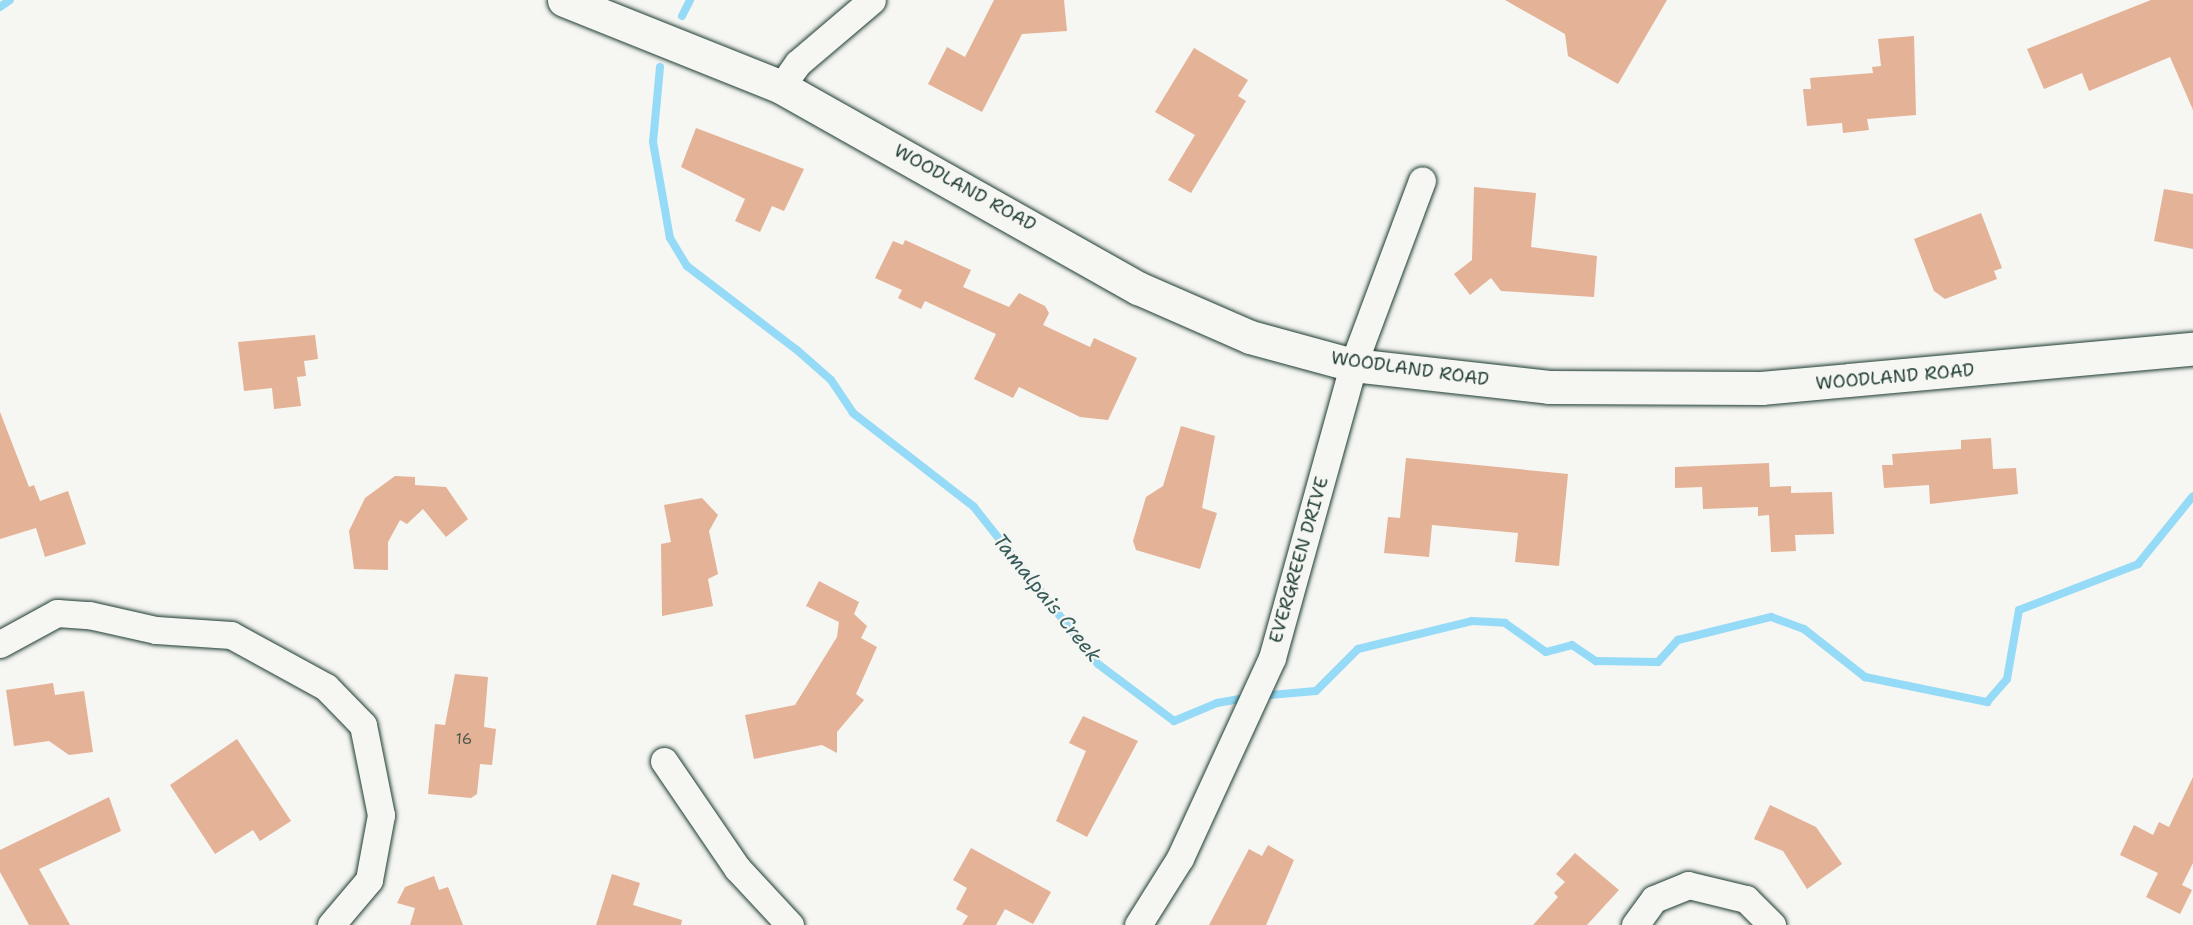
<!DOCTYPE html>
<html>
<head>
<meta charset="utf-8">
<style>
	body { margin:0 }
	#map { position:relative; width:2193px; height:925px; overflow:hidden; background:#f6f6f2; font-family:"Shantell Sans",sans-serif }
	div>[style] { position:absolute }
	.stream>* { height:8px; margin:-4px; padding:0 4px; transform-origin:4px; border-radius:4px; background:#95daf7 }
	.building>* { inset:0; background:#e4b296 }
	.roads { filter:drop-shadow(0 0 2px #1f3d34) drop-shadow(0 0 2px #1f3d34) }
	.street>* { height:27px; margin:-13.5px; padding:0 13.5px; transform-origin:13.5px; border-radius:13.5px; background:#f6f6f2 }
	.secondary>* { height:33px; margin:-16.5px; padding:0 16.5px; transform-origin:16.5px; border-radius:16.5px; background:#f6f6f2 }
	span { translate:-50% -50%; white-space:nowrap; text-align:center; line-height:1.15; -webkit-text-stroke:4.5px #f6f6f2; paint-order:stroke }
	.number-label { font-size:15px; color:#505a4c }
	.number-label span { -webkit-text-stroke-width:0 }
	.street-label { font-size:18px; color:#1f3d34 }
	.water-label { font-size:20px; color:#375c5b; font-style:italic }
</style>
</head>
<body>
<div id="map">
	<div class="stream">
		<div style="left:0;top:7px;width:12px;rotate:-35deg"></div>
		<div style="left:682px;top:16px;width:18px;rotate:-63deg"></div>
		<div style="left:660px;top:67px;width:75px;rotate:95.3deg"></div>
		<div style="left:653px;top:142px;width:97px;rotate:80deg"></div>
		<div style="left:670px;top:238px;width:33px;rotate:59deg"></div>
		<div style="left:687px;top:266px;width:138px;rotate:37.4deg"></div>
		<div style="left:797px;top:350px;width:45px;rotate:41.4deg"></div>
		<div style="left:831px;top:380px;width:40px;rotate:56deg"></div>
		<div style="left:853px;top:413px;width:153px;rotate:37.8deg"></div>
		<div style="left:974px;top:507px;width:200px;rotate:51.7deg"></div>
		<div style="left:1098px;top:664px;width:95px;rotate:36.9deg"></div>
		<div style="left:1174px;top:721px;width:47px;rotate:-22.7deg"></div>
		<div style="left:1217px;top:703px;width:29px;rotate:-10deg"></div>
		<div style="left:1259px;top:696px;width:57px;rotate:-5deg"></div>
		<div style="left:1316px;top:691px;width:59px;rotate:-45deg"></div>
		<div style="left:1358px;top:649px;width:117px;rotate:-13.8deg"></div>
		<div style="left:1472px;top:621px;width:33px;rotate:3deg"></div>
		<div style="left:1505px;top:623px;width:50px;rotate:35.3deg"></div>
		<div style="left:1546px;top:652px;width:27px;rotate:-15deg"></div>
		<div style="left:1572px;top:645px;width:29px;rotate:34deg"></div>
		<div style="left:1596px;top:661px;width:62px;rotate:0.9deg"></div>
		<div style="left:1658px;top:662px;width:30px;rotate:-48deg"></div>
		<div style="left:1678px;top:640px;width:96px;rotate:-13.9deg"></div>
		<div style="left:1771px;top:617px;width:35px;rotate:20deg"></div>
		<div style="left:1804px;top:629px;width:78px;rotate:38.2deg"></div>
		<div style="left:1865px;top:677px;width:125px;rotate:11.6deg"></div>
		<div style="left:1987px;top:702px;width:30px;rotate:-49deg"></div>
		<div style="left:2007px;top:679px;width:70px;rotate:-80.1deg"></div>
		<div style="left:2019px;top:610px;width:128px;rotate:-21.1deg"></div>
		<div style="left:2138px;top:564px;width:87px;rotate:-51deg"></div>
	</div>
	<div class="building">
		<div style="clip-path:polygon(994px 0,1064px 0,1067px 31px,1022px 34px,982px 112px,928px 84px,947px 47px,965px 57px)"></div>
		<div style="clip-path:polygon(1505px 0,1667px 0,1618px 84px,1568px 56px,1565px 34px)"></div>
		<div style="clip-path:polygon(2151px 0,2193px 0,2193px 110px,2170px 57px,2089px 91px,2082px 73px,2044px 89px,2027px 49px)"></div>
		<div style="clip-path:polygon(1914px 36px,1916px 115px,1867px 119px,1869px 130px,1843px 133px,1842px 123px,1807px 126px,1803px 89px,1811px 89px,1810px 78px,1873px 73px,1872px 67px,1881px 66px,1878px 39px)"></div>
		<div style="clip-path:polygon(1194px 48px,1248px 80px,1238px 96px,1246px 101px,1191px 193px,1168px 180px,1195px 135px,1155px 112px)"></div>
		<div style="clip-path:polygon(696px 128px,804px 169px,784px 211px,772px 206px,760px 232px,735px 221px,745px 199px,681px 167px)"></div>
		<div style="clip-path:polygon(1474px 187px,1536px 193px,1531px 247px,1597px 256px,1594px 297px,1501px 291px,1491px 278px,1470px 295px,1454px 274px,1472px 260px)"></div>
		<div style="clip-path:polygon(2164px 189px,2193px 194px,2193px 249px,2154px 241px)"></div>
		<div style="clip-path:polygon(1981px 213px,2002px 268px,1994px 271px,1997px 279px,1945px 299px,1934px 291px,1914px 239px)"></div>
		<div style="clip-path:polygon(905px 240px,971px 270px,963px 287px,1009px 307px,1019px 293px,1045px 306px,1049px 313px,1043px 325px,1090px 347px,1094px 338px,1137px 358px,1108px 420px,1080px 417px,1019px 387px,1013px 398px,974px 379px,996px 334px,925px 301px,921px 309px,898px 298px,902px 290px,875px 278px,893px 241px,903px 245px)"></div>
		<div style="clip-path:polygon(315px 335px,318px 359px,304px 361px,306px 376px,297px 377px,301px 406px,274px 409px,272px 388px,244px 391px,238px 342px)"></div>
		<div style="clip-path:polygon(0 412px,29px 487px,34px 485px,40px 501px,68px 491px,86px 544px,45px 557px,36px 528px,0 539px)"></div>
		<div style="clip-path:polygon(1181px 426px,1215px 436px,1202px 508px,1217px 513px,1200px 569px,1136px 550px,1133px 541px,1146px 497px,1163px 486px)"></div>
		<div style="clip-path:polygon(1991px 438px,1993px 469px,2016px 468px,2018px 494px,1930px 504px,1929px 485px,1884px 488px,1882px 465px,1893px 465px,1892px 454px,1961px 449px,1961px 440px)"></div>
		<div style="clip-path:polygon(1406px 458px,1568px 474px,1559px 566px,1515px 562px,1518px 533px,1432px 525px,1429px 557px,1384px 553px,1388px 517px,1400px 518px)"></div>
		<div style="clip-path:polygon(1769px 463px,1770px 487px,1791px 486px,1791px 493px,1832px 492px,1834px 534px,1795px 535px,1796px 551px,1771px 552px,1769px 515px,1758px 516px,1758px 507px,1703px 509px,1702px 487px,1675px 488px,1675px 467px)"></div>
		<div style="clip-path:polygon(395px 476px,415px 477px,415px 485px,446px 487px,468px 519px,446px 537px,423px 509px,407px 524px,400px 520px,388px 542px,388px 570px,354px 569px,349px 531px,365px 498px)"></div>
		<div style="clip-path:polygon(702px 498px,718px 515px,709px 531px,718px 574px,708px 579px,713px 606px,662px 616px,661px 544px,671px 542px,664px 505px)"></div>
		<div style="clip-path:polygon(819px 581px,859px 602px,854px 614px,867px 626px,861px 638px,877px 647px,856px 694px,864px 700px,837px 732px,837px 753px,822px 745px,754px 759px,745px 715px,795px 705px,837px 637px,839px 622px,806px 606px)"></div>
		<div style="clip-path:polygon(455px 674px,488px 677px,484px 727px,496px 729px,492px 765px,480px 764px,477px 794px,471px 798px,428px 794px,435px 724px,445px 725px)"></div>
		<div style="clip-path:polygon(53px 683px,55px 695px,84px 691px,93px 752px,69px 755px,49px 741px,14px 746px,6px 690px)"></div>
		<div style="clip-path:polygon(1083px 716px,1138px 741px,1087px 837px,1056px 821px,1086px 751px,1069px 743px)"></div>
		<div style="clip-path:polygon(237px 739px,291px 821px,260px 841px,253px 830px,215px 854px,170px 785px)"></div>
		<div style="clip-path:polygon(2193px 777px,2193px 863px,2182px 885px,2192px 890px,2180px 914px,2146px 897px,2158px 873px,2120px 855px,2134px 825px,2153px 835px,2159px 822px,2169px 827px)"></div>
		<div style="clip-path:polygon(109px 797px,121px 831px,39px 869px,70px 925px,29px 925px,0 872px,0 850px)"></div>
		<div style="clip-path:polygon(1770px 805px,1816px 827px,1842px 864px,1807px 889px,1783px 851px,1754px 839px)"></div>
		<div style="clip-path:polygon(1268px 845px,1294px 860px,1266px 925px,1209px 925px,1249px 849px,1262px 856px)"></div>
		<div style="clip-path:polygon(971px 848px,1051px 892px,1033px 924px,1005px 909px,996px 925px,962px 925px,968px 916px,956px 909px,967px 888px,953px 880px)"></div>
		<div style="clip-path:polygon(1575px 853px,1619px 890px,1587px 925px,1533px 925px,1558px 897px,1554px 893px,1565px 882px,1556px 874px)"></div>
		<div style="clip-path:polygon(612px 874px,640px 883px,633px 905px,682px 920px,681px 925px,596px 925px)"></div>
		<div style="clip-path:polygon(434px 876px,439px 890px,448px 887px,463px 925px,410px 925px,415px 908px,397px 903px,405px 887px)"></div>
	</div>
	<div class="roads">
		<div class="street">
			<div style="left:781px;top:87px;width:29px;rotate:-55deg"></div>
			<div style="left:798px;top:63px;width:97px;rotate:-40.4deg"></div>
			<div style="left:0;top:644px;width:65px;rotate:-28.5deg"></div>
			<div style="left:57px;top:613px;width:32px;rotate:4deg"></div>
			<div style="left:89px;top:615px;width:69px;rotate:12.6deg"></div>
			<div style="left:156px;top:630px;width:75px;rotate:3.8deg"></div>
			<div style="left:231px;top:635px;width:108px;rotate:28.7deg"></div>
			<div style="left:326px;top:687px;width:53px;rotate:45.8deg"></div>
			<div style="left:363px;top:725px;width:92px;rotate:78.7deg"></div>
			<div style="left:381px;top:815px;width:66px;rotate:100.5deg"></div>
			<div style="left:369px;top:880px;width:59px;rotate:130.2deg"></div>
			<div style="left:664px;top:761px;width:130px;rotate:55.7deg"></div>
			<div style="left:737px;top:868px;width:78px;rotate:47.1deg"></div>
			<div style="left:1138px;top:925px;width:79px;rotate:-57.9deg"></div>
			<div style="left:1180px;top:858px;width:220px;rotate:-65.3deg"></div>
			<div style="left:1272px;top:658px;width:304px;rotate:-74.5deg"></div>
			<div style="left:1353px;top:365px;width:197px;rotate:-69.5deg"></div>
			<div style="left:1635px;top:925px;width:32px;rotate:-54deg"></div>
			<div style="left:1654px;top:899px;width:37px;rotate:-22deg"></div>
			<div style="left:1688px;top:885px;width:60px;rotate:13.6deg"></div>
			<div style="left:1746px;top:899px;width:37px;rotate:45deg"></div>
		</div>
		<div class="secondary">
			<div style="left:564px;top:0;width:234px;rotate:21.8deg"></div>
			<div style="left:781px;top:87px;width:410px;rotate:29.4deg"></div>
			<div style="left:1138px;top:288px;width:122px;rotate:23.6deg"></div>
			<div style="left:1250px;top:337px;width:107px;rotate:15.2deg"></div>
			<div style="left:1353px;top:365px;width:197px;rotate:6.4deg"></div>
			<div style="left:1549px;top:387px;width:212px;rotate:0.3deg"></div>
			<div style="left:1761px;top:388px;width:434px;rotate:-5.2deg"></div>
		</div>
	</div>
	<div class="number-label">
		<span style="left:464px;top:740px">16</span>
	</div>
	<div class="street-label">
		<span style="left:965px;top:188px;rotate:29deg">WOODLAND ROAD</span>
		<span style="left:1410px;top:369px;rotate:8deg">WOODLAND ROAD</span>
		<span style="left:1895px;top:377px;rotate:-5deg">WOODLAND ROAD</span>
		<span style="left:1299px;top:560px;rotate:-74deg">EVERGREEN DRIVE</span>
	</div>
	<div class="water-label">
		<span style="left:1047px;top:598px;rotate:51deg">Tamalpais Creek</span>
	</div>
</div>
</body>
</html>
